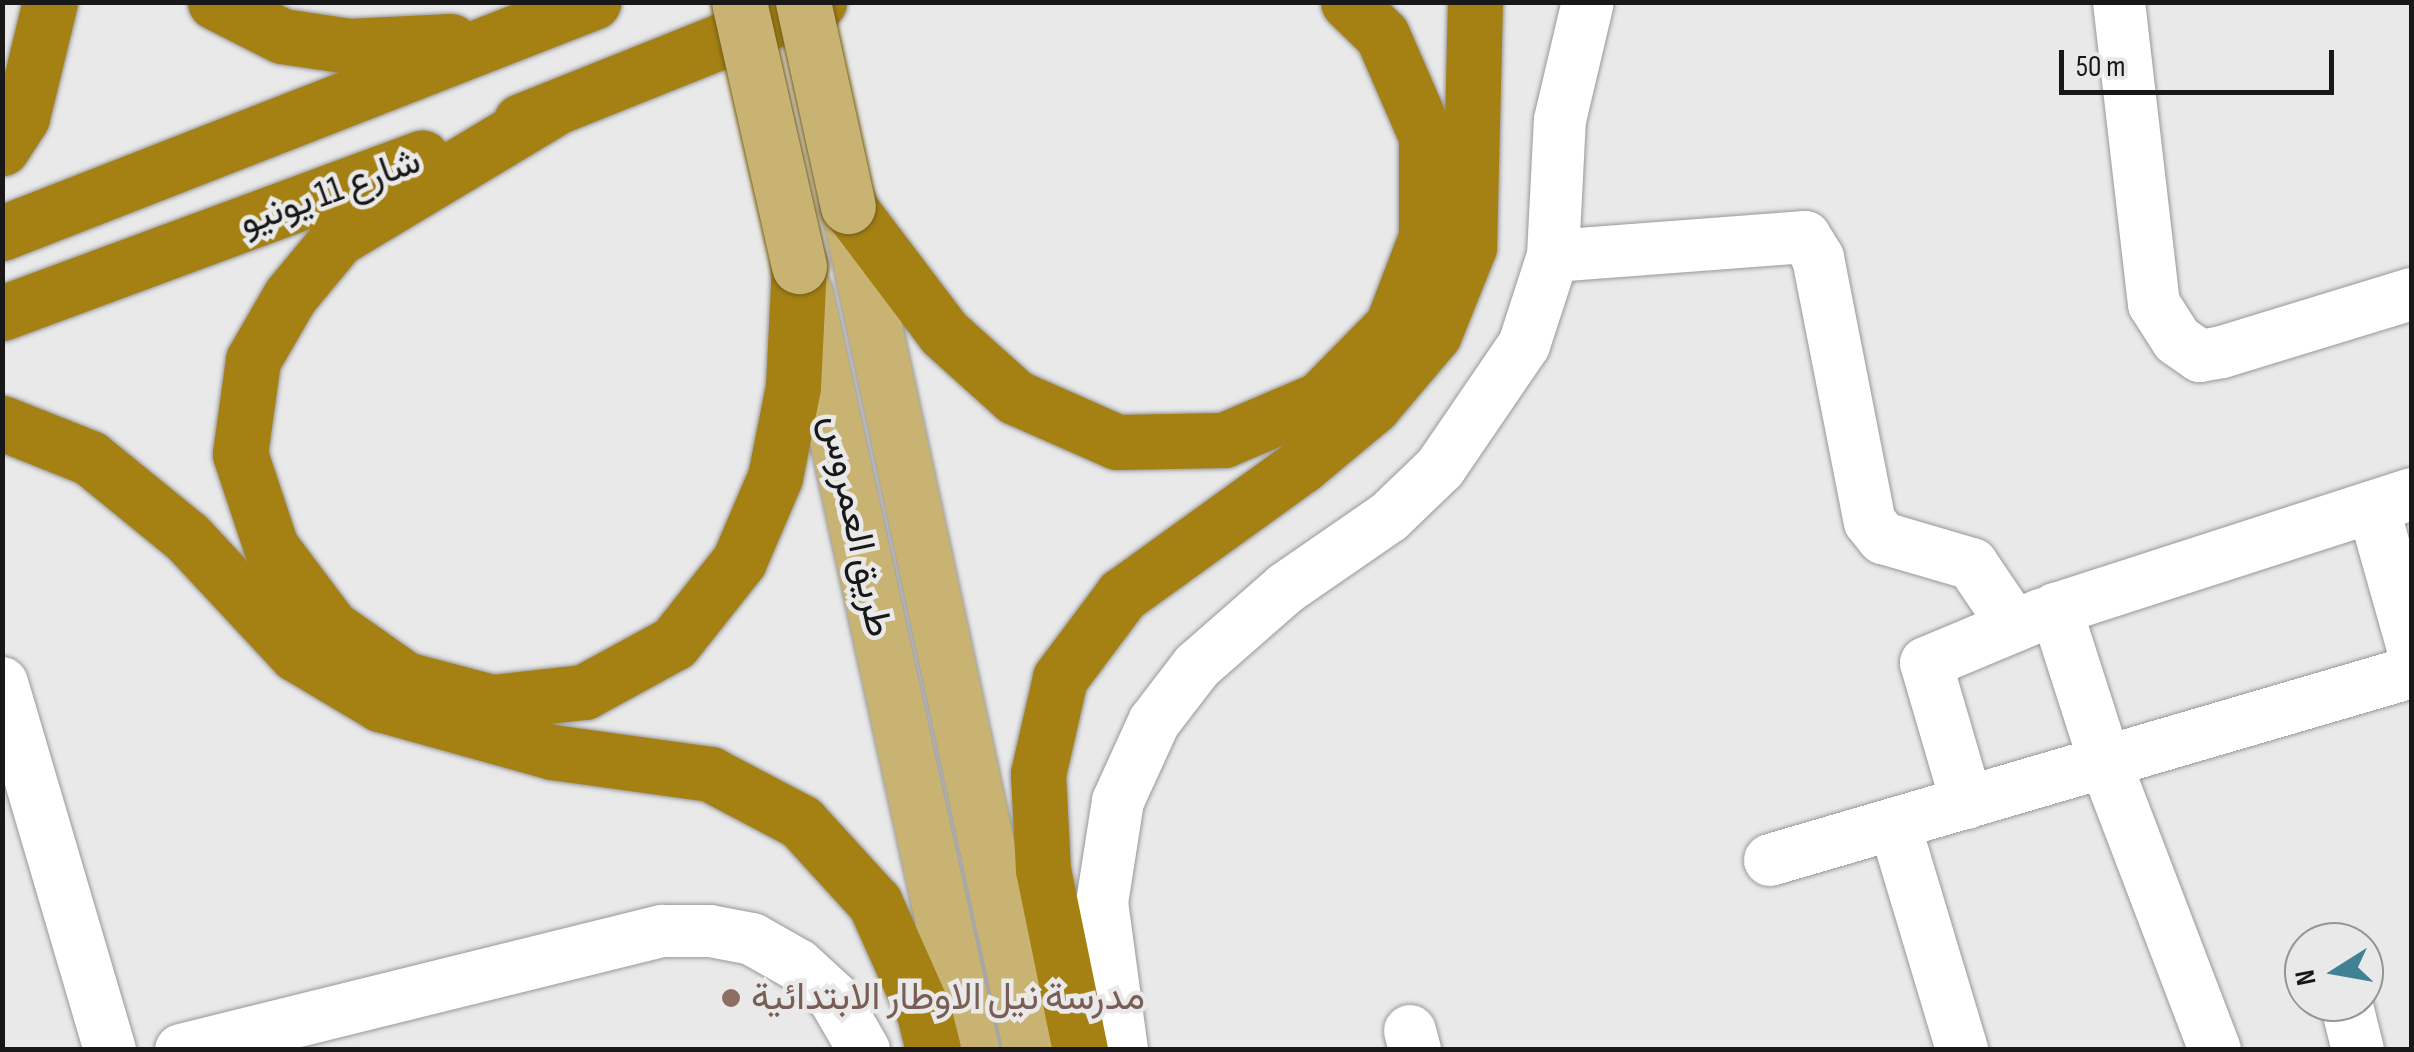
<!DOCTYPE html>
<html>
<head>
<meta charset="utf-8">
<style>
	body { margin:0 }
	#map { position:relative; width:2414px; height:1052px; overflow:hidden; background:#e9e9ea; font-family:"Sofia Sans Condensed",Vazirmatn,sans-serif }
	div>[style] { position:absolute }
	.roads { filter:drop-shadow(0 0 2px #989899) drop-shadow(0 0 2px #989899) }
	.minor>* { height:52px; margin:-26px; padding:0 26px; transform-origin:26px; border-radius:26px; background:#fff }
	.major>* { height:55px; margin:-27.5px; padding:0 27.5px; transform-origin:27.5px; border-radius:27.5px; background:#c9b372 }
	.highway>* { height:55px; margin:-27.5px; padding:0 27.5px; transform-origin:27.5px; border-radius:27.5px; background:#a58114 }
	.bridges { filter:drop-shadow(0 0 2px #745c15) drop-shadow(0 0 2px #745c15) }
	.major-bridge>* { height:55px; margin:-27.5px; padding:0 27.5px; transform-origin:27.5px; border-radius:27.5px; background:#c9b372 }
	.dots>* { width:28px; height:28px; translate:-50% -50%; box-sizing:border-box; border:5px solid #e9e9ea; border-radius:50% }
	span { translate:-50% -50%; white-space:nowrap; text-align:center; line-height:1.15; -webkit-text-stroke:9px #e9e9ea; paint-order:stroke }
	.street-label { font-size:38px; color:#181818 }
	.education-label { font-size:38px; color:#785e54 }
	.left { translate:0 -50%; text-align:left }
	.frame { position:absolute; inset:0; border:5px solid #181818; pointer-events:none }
	.north { position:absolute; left:2284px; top:922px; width:100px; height:100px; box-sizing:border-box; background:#e9e9ea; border:2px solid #959596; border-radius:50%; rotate:259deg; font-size:28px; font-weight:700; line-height:40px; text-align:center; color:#181818 }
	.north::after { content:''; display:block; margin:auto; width:35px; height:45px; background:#408293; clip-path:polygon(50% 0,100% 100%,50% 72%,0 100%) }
	.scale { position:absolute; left:2059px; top:50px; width:275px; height:45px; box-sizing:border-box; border:5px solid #181818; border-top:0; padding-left:12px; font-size:30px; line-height:35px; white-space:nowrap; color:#181818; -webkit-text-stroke:8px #e9e9ea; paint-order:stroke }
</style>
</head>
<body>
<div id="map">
	<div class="roads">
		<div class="minor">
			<div style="left:2119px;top:2px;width:304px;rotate:83.4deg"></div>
			<div style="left:2154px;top:304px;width:43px;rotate:57.4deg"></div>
			<div style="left:2177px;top:340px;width:28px;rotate:35deg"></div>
			<div style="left:2200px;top:356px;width:22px;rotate:-10deg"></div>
			<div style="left:2222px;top:352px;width:199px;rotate:-17deg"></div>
			<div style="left:1553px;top:256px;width:253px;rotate:-4.3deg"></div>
			<div style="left:1805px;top:237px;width:25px;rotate:58deg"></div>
			<div style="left:1818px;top:258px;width:269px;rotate:78.9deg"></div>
			<div style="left:1870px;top:522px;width:21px;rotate:51deg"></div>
			<div style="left:1883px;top:538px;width:93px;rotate:16.3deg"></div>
			<div style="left:1972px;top:564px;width:75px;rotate:55.9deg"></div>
			<div style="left:2373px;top:507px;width:143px;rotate:74.2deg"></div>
			<div style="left:2px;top:683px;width:383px;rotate:73.6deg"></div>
			<div style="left:1967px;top:803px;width:146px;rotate:-106.3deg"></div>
			<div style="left:1926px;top:663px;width:127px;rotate:-22.7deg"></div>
			<div style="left:1895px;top:826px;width:234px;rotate:73.3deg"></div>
			<div style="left:1770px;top:860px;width:669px;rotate:-16.32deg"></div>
			<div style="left:2348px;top:1010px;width:41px;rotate:76deg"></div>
			<div style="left:1410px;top:1031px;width:20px;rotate:75deg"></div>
			<div style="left:181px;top:1050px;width:496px;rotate:-13.9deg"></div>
			<div style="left:663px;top:931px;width:47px"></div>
			<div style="left:710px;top:931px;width:43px;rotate:10.8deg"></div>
			<div style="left:752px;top:939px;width:53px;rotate:29.5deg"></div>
			<div style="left:798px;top:965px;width:49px;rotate:42.5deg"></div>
			<div style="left:834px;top:998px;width:60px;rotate:60deg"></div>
			<div style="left:1122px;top:1050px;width:148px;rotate:-97.7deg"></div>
			<div style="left:1102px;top:903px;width:103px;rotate:-81.1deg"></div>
			<div style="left:1118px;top:801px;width:87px;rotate:-65.5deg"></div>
			<div style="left:1154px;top:722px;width:71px;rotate:-52.5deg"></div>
			<div style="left:1197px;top:666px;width:118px;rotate:-41.2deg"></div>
			<div style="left:1286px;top:588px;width:125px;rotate:-34.6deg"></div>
			<div style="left:1389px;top:517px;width:71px;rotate:-43.9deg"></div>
			<div style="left:1440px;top:468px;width:149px;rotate:-55.7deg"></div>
			<div style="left:1524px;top:345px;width:94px;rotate:-72deg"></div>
			<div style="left:1553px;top:256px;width:136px;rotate:-87.1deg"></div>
			<div style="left:1560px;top:120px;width:121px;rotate:-76.7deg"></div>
			<div style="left:2215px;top:1050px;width:308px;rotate:-110.9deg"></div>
			<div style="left:2105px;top:762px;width:161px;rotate:-107.8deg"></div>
			<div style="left:2056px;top:609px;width:374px;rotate:-17.9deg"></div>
		</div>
		<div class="major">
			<div style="left:848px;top:206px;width:864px;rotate:77.77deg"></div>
			<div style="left:805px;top:293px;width:775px;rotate:77.63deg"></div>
		</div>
		<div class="highway">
			<div style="left:215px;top:2px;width:75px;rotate:26.9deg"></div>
			<div style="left:282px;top:36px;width:68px;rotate:8.5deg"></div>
			<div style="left:349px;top:46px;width:102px;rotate:-2.8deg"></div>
			<div style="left:553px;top:109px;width:251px;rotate:149deg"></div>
			<div style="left:338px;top:238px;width:75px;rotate:129.6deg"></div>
			<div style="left:290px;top:296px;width:74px;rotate:120deg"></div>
			<div style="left:253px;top:360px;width:95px;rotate:97.9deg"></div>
			<div style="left:240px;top:454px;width:98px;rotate:71.6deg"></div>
			<div style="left:271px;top:547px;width:100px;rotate:53.1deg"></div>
			<div style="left:331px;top:627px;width:90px;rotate:35.1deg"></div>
			<div style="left:405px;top:679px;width:90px;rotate:14.8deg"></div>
			<div style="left:492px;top:702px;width:93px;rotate:-6.2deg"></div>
			<div style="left:584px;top:692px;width:102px;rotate:-28.6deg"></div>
			<div style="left:674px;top:643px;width:105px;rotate:-51.6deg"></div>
			<div style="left:739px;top:561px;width:91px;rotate:-66.8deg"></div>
			<div style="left:775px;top:477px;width:92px;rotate:-78.7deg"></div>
			<div style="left:793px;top:387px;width:121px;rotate:-87.2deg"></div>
			<div style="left:521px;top:121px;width:321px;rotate:-21.8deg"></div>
			<div style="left:2px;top:148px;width:37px;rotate:-57deg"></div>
			<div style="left:22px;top:117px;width:118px;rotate:-76.3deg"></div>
			<div style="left:848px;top:206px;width:159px;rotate:52.9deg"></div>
			<div style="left:944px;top:333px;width:96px;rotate:42deg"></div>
			<div style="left:1015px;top:397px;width:111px;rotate:23.8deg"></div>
			<div style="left:1117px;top:442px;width:107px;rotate:-1.1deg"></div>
			<div style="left:1224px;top:440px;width:104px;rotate:-23.1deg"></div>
			<div style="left:1320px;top:399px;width:103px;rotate:-45.4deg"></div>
			<div style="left:1392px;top:326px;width:95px;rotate:-69.1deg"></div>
			<div style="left:1426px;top:237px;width:101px;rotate:-90deg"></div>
			<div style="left:1426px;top:136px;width:110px;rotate:-113.5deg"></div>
			<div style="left:1382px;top:35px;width:47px;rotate:-135.9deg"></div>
			<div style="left:2px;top:233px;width:635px;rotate:-21.35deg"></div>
			<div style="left:2px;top:313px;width:448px;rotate:-20.3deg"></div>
			<div style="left:2px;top:423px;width:95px;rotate:21.7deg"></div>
			<div style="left:90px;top:458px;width:125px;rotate:39.2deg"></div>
			<div style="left:187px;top:537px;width:160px;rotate:47deg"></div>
			<div style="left:296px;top:654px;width:98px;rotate:30.8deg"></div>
			<div style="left:380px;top:704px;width:179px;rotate:15.6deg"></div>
			<div style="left:552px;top:752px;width:160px;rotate:7.9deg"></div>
			<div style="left:710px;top:774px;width:103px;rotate:27.8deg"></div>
			<div style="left:801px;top:822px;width:110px;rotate:47.6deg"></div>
			<div style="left:875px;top:903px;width:120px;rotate:66deg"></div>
			<div style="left:924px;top:1013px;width:38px;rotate:76deg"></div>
			<div style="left:1080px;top:1050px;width:184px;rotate:-101.6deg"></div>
			<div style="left:1043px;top:870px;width:96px;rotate:-93deg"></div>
			<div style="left:1038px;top:774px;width:98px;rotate:-77.1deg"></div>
			<div style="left:1060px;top:678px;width:104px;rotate:-53.2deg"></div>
			<div style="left:1122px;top:595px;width:221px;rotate:-35.8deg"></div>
			<div style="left:1301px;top:466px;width:94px;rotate:-39.8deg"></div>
			<div style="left:1373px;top:406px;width:94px;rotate:-49.7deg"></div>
			<div style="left:1434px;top:334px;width:94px;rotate:-68.1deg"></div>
			<div style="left:1469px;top:247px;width:245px;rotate:-88.6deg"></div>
		</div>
	</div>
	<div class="bridges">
		<div class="major-bridge">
			<div style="left:739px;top:2px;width:271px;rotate:77.2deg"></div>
			<div style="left:803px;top:2px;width:209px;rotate:77.6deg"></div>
		</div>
	</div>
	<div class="dots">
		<div style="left:731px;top:998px;background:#8d6e63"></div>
	</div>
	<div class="street-label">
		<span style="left:330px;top:192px;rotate:-20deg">شارع 11 يونيو</span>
		<span style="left:856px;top:526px;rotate:78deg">طريق العمروس</span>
	</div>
	<div class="education-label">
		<span class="left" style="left:751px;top:998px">مدرسة نيل الاوطار الابتدائية</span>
	</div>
	<div class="frame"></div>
	<div class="north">N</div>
	<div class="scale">50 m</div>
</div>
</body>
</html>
